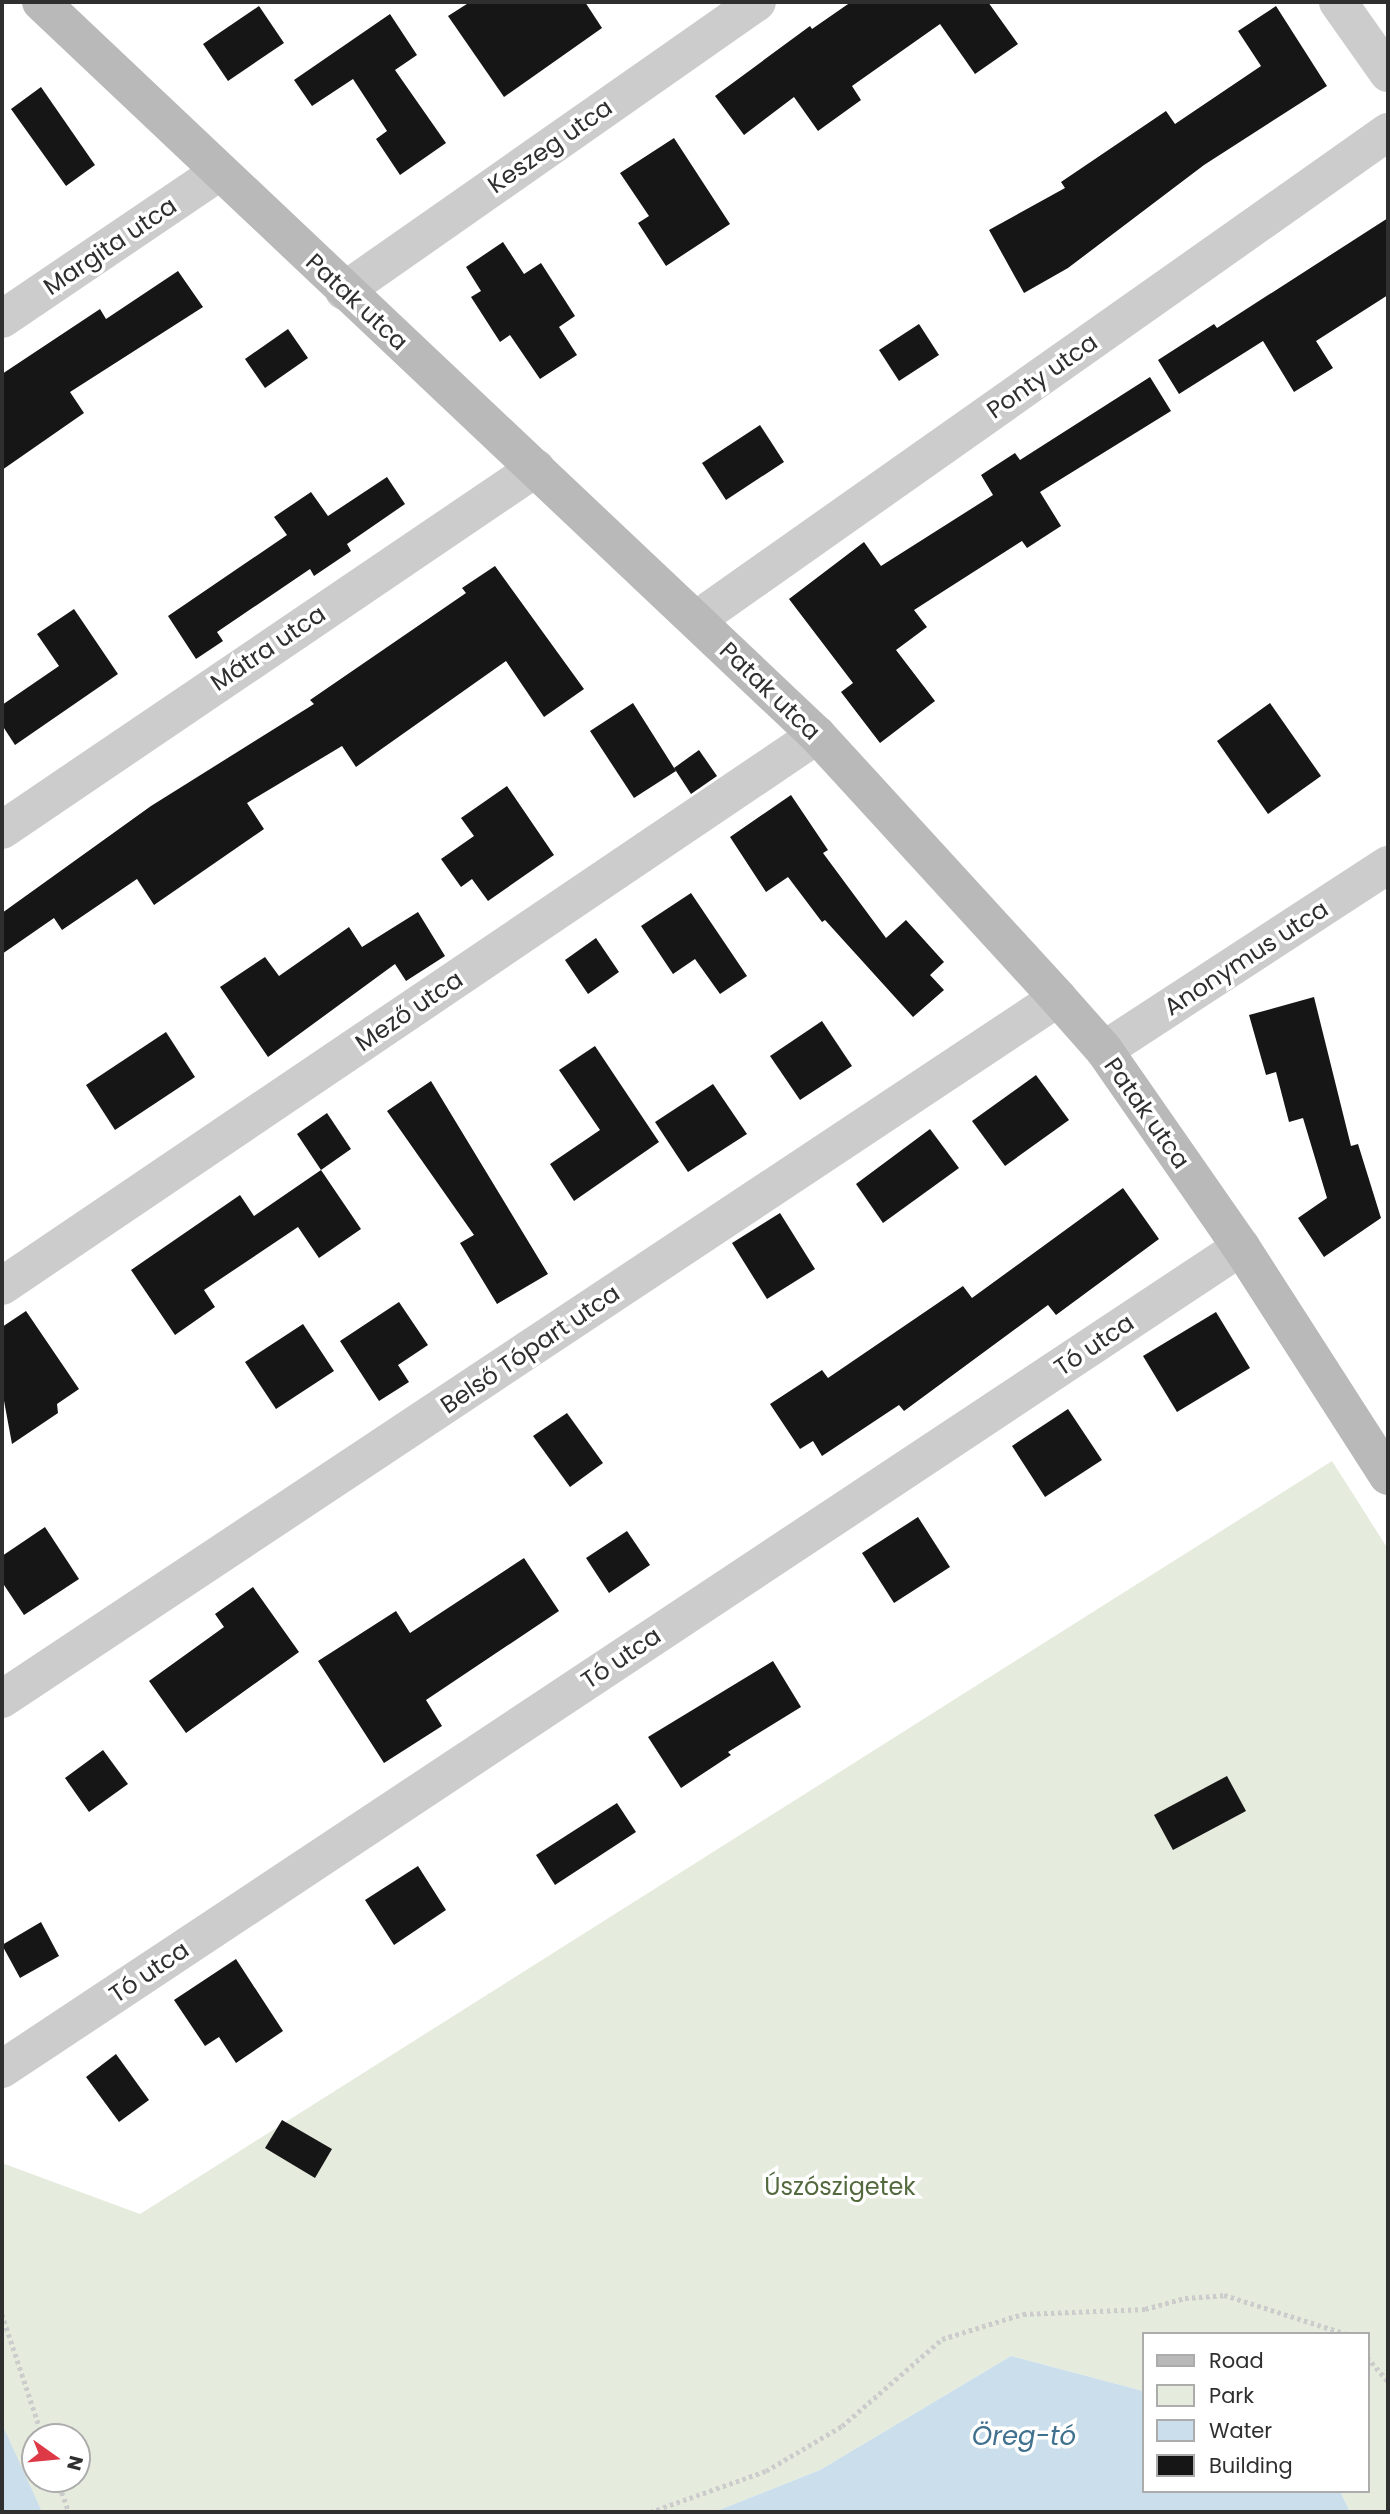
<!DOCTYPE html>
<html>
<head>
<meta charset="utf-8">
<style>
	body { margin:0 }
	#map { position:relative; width:1390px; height:2514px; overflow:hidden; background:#fff; font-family:Poppins,sans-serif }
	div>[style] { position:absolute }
	.green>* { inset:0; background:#e5ecde }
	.water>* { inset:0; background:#cbdeeb }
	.building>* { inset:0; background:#161616 }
	.path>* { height:4.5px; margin-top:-2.25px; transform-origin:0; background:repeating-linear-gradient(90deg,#ccc 0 3.5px,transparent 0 7px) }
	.street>* { height:38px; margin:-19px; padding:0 19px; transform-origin:19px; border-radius:19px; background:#ccc }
	.secondary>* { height:38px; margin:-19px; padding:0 19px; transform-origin:19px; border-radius:19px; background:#b9b9b9 }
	span { translate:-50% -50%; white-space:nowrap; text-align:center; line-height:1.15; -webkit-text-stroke:7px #fff; paint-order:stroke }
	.street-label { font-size:24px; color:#2f2f2f }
	.park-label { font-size:24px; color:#53693e }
	.water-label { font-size:26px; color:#40718e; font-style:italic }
	.frame { position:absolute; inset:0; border:4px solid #2f2f2f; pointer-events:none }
	.legend { position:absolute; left:1142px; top:2332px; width:228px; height:161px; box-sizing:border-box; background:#fff; border:2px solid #acacac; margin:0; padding:9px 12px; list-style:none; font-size:21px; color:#2f2f2f }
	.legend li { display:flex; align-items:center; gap:14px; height:35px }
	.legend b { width:35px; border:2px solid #acacac }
	.north { position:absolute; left:21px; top:2423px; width:70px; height:70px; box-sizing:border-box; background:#fff; border:2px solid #acacac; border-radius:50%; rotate:105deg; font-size:19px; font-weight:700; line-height:28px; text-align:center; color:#2f2f2f }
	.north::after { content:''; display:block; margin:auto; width:24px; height:32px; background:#de3946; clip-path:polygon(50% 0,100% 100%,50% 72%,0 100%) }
</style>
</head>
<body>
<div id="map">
	<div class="green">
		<div style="clip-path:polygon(evenodd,1332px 1461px,1388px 1549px,1388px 2512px,1350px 2512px,1340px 2491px,1367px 2491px,1367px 2334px,1143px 2334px,1143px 2391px,1011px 2356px,820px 2470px,714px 2512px,2px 2512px,2px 2163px,140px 2214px,1332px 1461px,35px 2437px,77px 2437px,77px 2479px,35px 2479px,35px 2437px)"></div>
	</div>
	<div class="water">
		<div style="clip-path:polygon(1011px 2356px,1143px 2391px,1143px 2491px,1340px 2491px,1350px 2512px,714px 2512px,820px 2470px)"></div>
		<div style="clip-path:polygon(2px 2424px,42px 2512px,2px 2512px)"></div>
	</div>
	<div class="building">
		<div style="clip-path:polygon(470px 2px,585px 2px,602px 28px,504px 97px,448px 16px)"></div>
		<div style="clip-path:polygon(851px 2px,988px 2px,1018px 44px,975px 74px,940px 24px,852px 86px,861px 100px,818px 131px,794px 97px,744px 135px,715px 96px,810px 26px,812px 29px)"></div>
		<div style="clip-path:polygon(259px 6px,284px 43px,228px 81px,203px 44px)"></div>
		<div style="clip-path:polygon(1276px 6px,1327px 86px,1204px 165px,1068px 268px,1024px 293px,989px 230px,1065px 188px,1061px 182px,1166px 111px,1175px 124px,1261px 66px,1238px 31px)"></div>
		<div style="clip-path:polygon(390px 14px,417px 55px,395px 70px,446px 143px,400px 175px,376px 139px,387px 131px,353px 79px,312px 106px,294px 80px)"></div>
		<div style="clip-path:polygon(41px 87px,95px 165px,66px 186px,11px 109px)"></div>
		<div style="clip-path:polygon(674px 138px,730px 224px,666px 266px,638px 223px,649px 216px,620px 173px)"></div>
		<div style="clip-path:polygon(1388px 218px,1388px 295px,1316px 341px,1333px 368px,1294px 392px,1263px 341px,1179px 394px,1158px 360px,1214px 324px,1217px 328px)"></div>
		<div style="clip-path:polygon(503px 242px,524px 274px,541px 263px,575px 316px,559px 327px,577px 355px,540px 379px,510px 335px,500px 342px,471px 297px,481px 291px,466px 267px)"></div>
		<div style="clip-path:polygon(178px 271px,203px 307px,70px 392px,84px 413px,2px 470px,2px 374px,100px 309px,106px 319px)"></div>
		<div style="clip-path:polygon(919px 324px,939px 355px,899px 381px,879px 350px)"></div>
		<div style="clip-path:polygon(288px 329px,308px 358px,265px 388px,245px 359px)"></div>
		<div style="clip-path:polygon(1150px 377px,1171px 411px,1040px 492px,1061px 526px,1027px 548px,1022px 541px,914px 610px,927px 627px,896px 650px,935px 701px,880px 743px,841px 692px,853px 683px,789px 599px,864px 542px,881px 566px,993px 495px,981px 475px,1015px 453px,1020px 460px)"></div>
		<div style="clip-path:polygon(760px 425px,784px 462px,726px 500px,702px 463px)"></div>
		<div style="clip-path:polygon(387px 477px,405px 504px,347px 544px,351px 551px,314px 576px,310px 569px,217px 632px,223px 641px,196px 659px,168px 616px,287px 535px,274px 517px,311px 492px,328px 516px)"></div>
		<div style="clip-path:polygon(495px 566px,584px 689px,544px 717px,506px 661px,356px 767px,342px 746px,247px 803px,264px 829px,154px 905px,137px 879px,62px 930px,54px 918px,2px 954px,2px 913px,151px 806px,314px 704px,310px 700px,466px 593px,462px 588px)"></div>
		<div style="clip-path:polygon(74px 609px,118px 674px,15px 745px,2px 725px,2px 705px,59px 666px,37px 634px)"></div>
		<div style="clip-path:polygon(633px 703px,676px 771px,634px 798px,590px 731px)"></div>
		<div style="clip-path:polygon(1270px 703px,1321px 776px,1268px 814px,1217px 741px)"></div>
		<div style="clip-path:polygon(699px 750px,717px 776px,691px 794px,674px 768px)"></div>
		<div style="clip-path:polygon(507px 786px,554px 855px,488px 901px,472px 879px,461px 887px,441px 859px,474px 836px,461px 818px)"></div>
		<div style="clip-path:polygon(791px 795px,828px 850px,823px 853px,886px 938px,906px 920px,944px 962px,930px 975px,944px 990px,913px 1017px,825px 920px,822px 922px,788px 877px,766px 892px,730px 837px)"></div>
		<div style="clip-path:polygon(691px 893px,747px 976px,720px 994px,695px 959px,673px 974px,641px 926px)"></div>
		<div style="clip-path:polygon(418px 912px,445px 956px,406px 981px,395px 964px,268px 1057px,220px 987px,265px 957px,279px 976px,349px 927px,362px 947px)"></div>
		<div style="clip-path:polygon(596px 938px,619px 972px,588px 994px,565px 960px)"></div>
		<div style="clip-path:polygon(1314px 997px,1351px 1146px,1358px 1144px,1381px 1218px,1324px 1257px,1298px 1218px,1327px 1198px,1303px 1118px,1289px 1122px,1276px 1072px,1266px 1075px,1249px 1015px)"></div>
		<div style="clip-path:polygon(822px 1021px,852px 1066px,800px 1100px,770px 1056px)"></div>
		<div style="clip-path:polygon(166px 1032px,195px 1077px,115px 1130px,86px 1085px)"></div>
		<div style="clip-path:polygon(595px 1046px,659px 1142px,574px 1201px,550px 1164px,600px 1130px,559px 1070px)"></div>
		<div style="clip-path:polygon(1036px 1075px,1069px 1120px,1005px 1166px,972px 1121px)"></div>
		<div style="clip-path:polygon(431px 1081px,548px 1274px,497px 1304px,460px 1243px,474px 1235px,387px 1111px)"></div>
		<div style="clip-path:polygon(713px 1084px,747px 1134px,688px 1172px,655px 1122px)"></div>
		<div style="clip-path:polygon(327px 1113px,351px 1149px,321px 1170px,297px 1134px)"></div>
		<div style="clip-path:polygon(930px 1129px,959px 1168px,883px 1223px,856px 1184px)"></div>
		<div style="clip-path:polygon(321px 1170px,361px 1229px,319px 1258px,298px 1227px,204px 1290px,215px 1307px,175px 1335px,131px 1270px,240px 1195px,254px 1216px)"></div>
		<div style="clip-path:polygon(1123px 1188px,1159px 1239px,1056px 1315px,1048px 1305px,904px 1411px,899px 1405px,822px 1456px,813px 1441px,800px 1449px,770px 1404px,822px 1370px,828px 1378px,963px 1286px,972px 1298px)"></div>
		<div style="clip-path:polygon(780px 1213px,815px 1269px,767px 1299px,732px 1243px)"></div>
		<div style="clip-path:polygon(399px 1302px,428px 1345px,398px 1365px,409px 1382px,379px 1401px,340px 1341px)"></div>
		<div style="clip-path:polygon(26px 1311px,79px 1389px,57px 1404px,58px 1413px,12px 1444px,2px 1390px,2px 1327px)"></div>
		<div style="clip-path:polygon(1216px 1312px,1250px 1368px,1177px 1412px,1143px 1356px)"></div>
		<div style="clip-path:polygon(303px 1324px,334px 1371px,276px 1409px,245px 1362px)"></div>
		<div style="clip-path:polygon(1068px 1409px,1102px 1460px,1045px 1497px,1012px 1446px)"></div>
		<div style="clip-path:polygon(567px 1413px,603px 1463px,570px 1487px,533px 1436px)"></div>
		<div style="clip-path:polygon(918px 1517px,950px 1567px,894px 1603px,862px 1553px)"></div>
		<div style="clip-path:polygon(45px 1527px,79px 1579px,24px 1615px,2px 1582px,2px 1556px)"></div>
		<div style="clip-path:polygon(627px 1531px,650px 1565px,609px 1593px,586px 1558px)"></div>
		<div style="clip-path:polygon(524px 1558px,559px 1611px,426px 1700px,442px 1726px,384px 1763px,318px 1661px,396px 1611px,410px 1633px)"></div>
		<div style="clip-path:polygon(253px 1587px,299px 1652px,186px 1733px,149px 1681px,224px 1627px,215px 1614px)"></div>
		<div style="clip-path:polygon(773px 1661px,801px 1707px,728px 1752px,731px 1755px,681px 1788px,648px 1737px)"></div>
		<div style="clip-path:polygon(103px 1750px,128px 1784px,89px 1812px,65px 1778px)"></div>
		<div style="clip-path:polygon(1227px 1776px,1246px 1811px,1173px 1850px,1154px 1815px)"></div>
		<div style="clip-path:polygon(617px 1803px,636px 1832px,555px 1885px,536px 1855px)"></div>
		<div style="clip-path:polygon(418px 1866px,446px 1910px,394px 1945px,365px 1900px)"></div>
		<div style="clip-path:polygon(41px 1922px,59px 1956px,20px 1978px,2px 1945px)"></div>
		<div style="clip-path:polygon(236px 1959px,283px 2031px,236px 2063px,219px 2037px,205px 2046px,174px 2000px)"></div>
		<div style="clip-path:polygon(116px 2054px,149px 2100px,119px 2122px,86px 2077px)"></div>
		<div style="clip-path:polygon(282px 2120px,332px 2149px,315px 2178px,265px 2148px)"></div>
	</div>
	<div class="path">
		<div style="left:2px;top:2314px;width:130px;rotate:71.6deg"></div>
		<div style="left:1367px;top:2357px;width:32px;rotate:49deg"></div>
		<div style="left:57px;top:2479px;width:35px;rotate:70deg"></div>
		<div style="left:650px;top:2512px;width:123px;rotate:-19.5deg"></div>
		<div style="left:766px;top:2471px;width:88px;rotate:-30.6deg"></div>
		<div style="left:842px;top:2426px;width:133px;rotate:-41deg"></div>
		<div style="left:942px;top:2339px;width:85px;rotate:-17.2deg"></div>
		<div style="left:1023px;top:2314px;width:122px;rotate:-2.3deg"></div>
		<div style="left:1145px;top:2309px;width:41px;rotate:-15.4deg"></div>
		<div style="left:1185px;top:2298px;width:39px;rotate:-4deg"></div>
		<div style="left:1224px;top:2295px;width:129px;rotate:17.6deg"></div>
	</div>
	<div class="street">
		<div style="left:1338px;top:2px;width:87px;rotate:54.8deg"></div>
		<div style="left:344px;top:291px;width:504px;rotate:-34.98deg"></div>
		<div style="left:2px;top:319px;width:261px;rotate:-34.1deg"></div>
		<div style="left:696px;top:620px;width:847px;rotate:-35.19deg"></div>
		<div style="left:2px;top:830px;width:645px;rotate:-34.13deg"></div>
		<div style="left:1104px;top:1050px;width:339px;rotate:-33.1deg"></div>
		<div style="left:2px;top:1286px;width:984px;rotate:-34.06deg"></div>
		<div style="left:2px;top:1699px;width:1267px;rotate:-33.58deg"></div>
		<div style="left:2px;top:2069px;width:1487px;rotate:-33.56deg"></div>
	</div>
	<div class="secondary">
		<div style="left:41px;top:2px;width:1067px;rotate:43.37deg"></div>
		<div style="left:817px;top:735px;width:357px;rotate:47.5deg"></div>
		<div style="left:1058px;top:998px;width:69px;rotate:48.5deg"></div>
		<div style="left:1104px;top:1050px;width:240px;rotate:55.2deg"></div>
		<div style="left:1241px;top:1247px;width:272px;rotate:57.3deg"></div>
	</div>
	<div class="street-label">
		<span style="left:550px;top:146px;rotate:-35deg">Keszeg utca</span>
		<span style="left:110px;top:246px;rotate:-34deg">Margita utca</span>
		<span style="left:357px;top:302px;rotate:43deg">Patak utca</span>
		<span style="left:1042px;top:376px;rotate:-35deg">Ponty utca</span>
		<span style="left:268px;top:648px;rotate:-34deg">Mátra utca</span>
		<span style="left:770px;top:691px;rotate:44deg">Patak utca</span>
		<span style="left:1246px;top:958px;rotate:-33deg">Anonymus utca</span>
		<span style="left:409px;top:1011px;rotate:-34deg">Mező utca</span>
		<span style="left:1147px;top:1113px;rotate:55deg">Patak utca</span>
		<span style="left:1094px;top:1345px;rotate:-34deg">Tó utca</span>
		<span style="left:530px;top:1349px;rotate:-34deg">Belső Tópart utca</span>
		<span style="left:621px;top:1658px;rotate:-34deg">Tó utca</span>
		<span style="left:149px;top:1972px;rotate:-34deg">Tó utca</span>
	</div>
	<div class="park-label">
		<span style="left:840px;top:2187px">Úszószigetek</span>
	</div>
	<div class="water-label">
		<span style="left:1024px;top:2437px">Öreg-tó</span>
	</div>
	<div class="frame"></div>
	<ul class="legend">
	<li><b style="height:9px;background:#b9b9b9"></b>Road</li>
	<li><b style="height:19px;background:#e5ecde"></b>Park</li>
	<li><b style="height:19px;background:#cbdeeb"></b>Water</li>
	<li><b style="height:19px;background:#161616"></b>Building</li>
	</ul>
	<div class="north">N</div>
</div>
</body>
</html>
